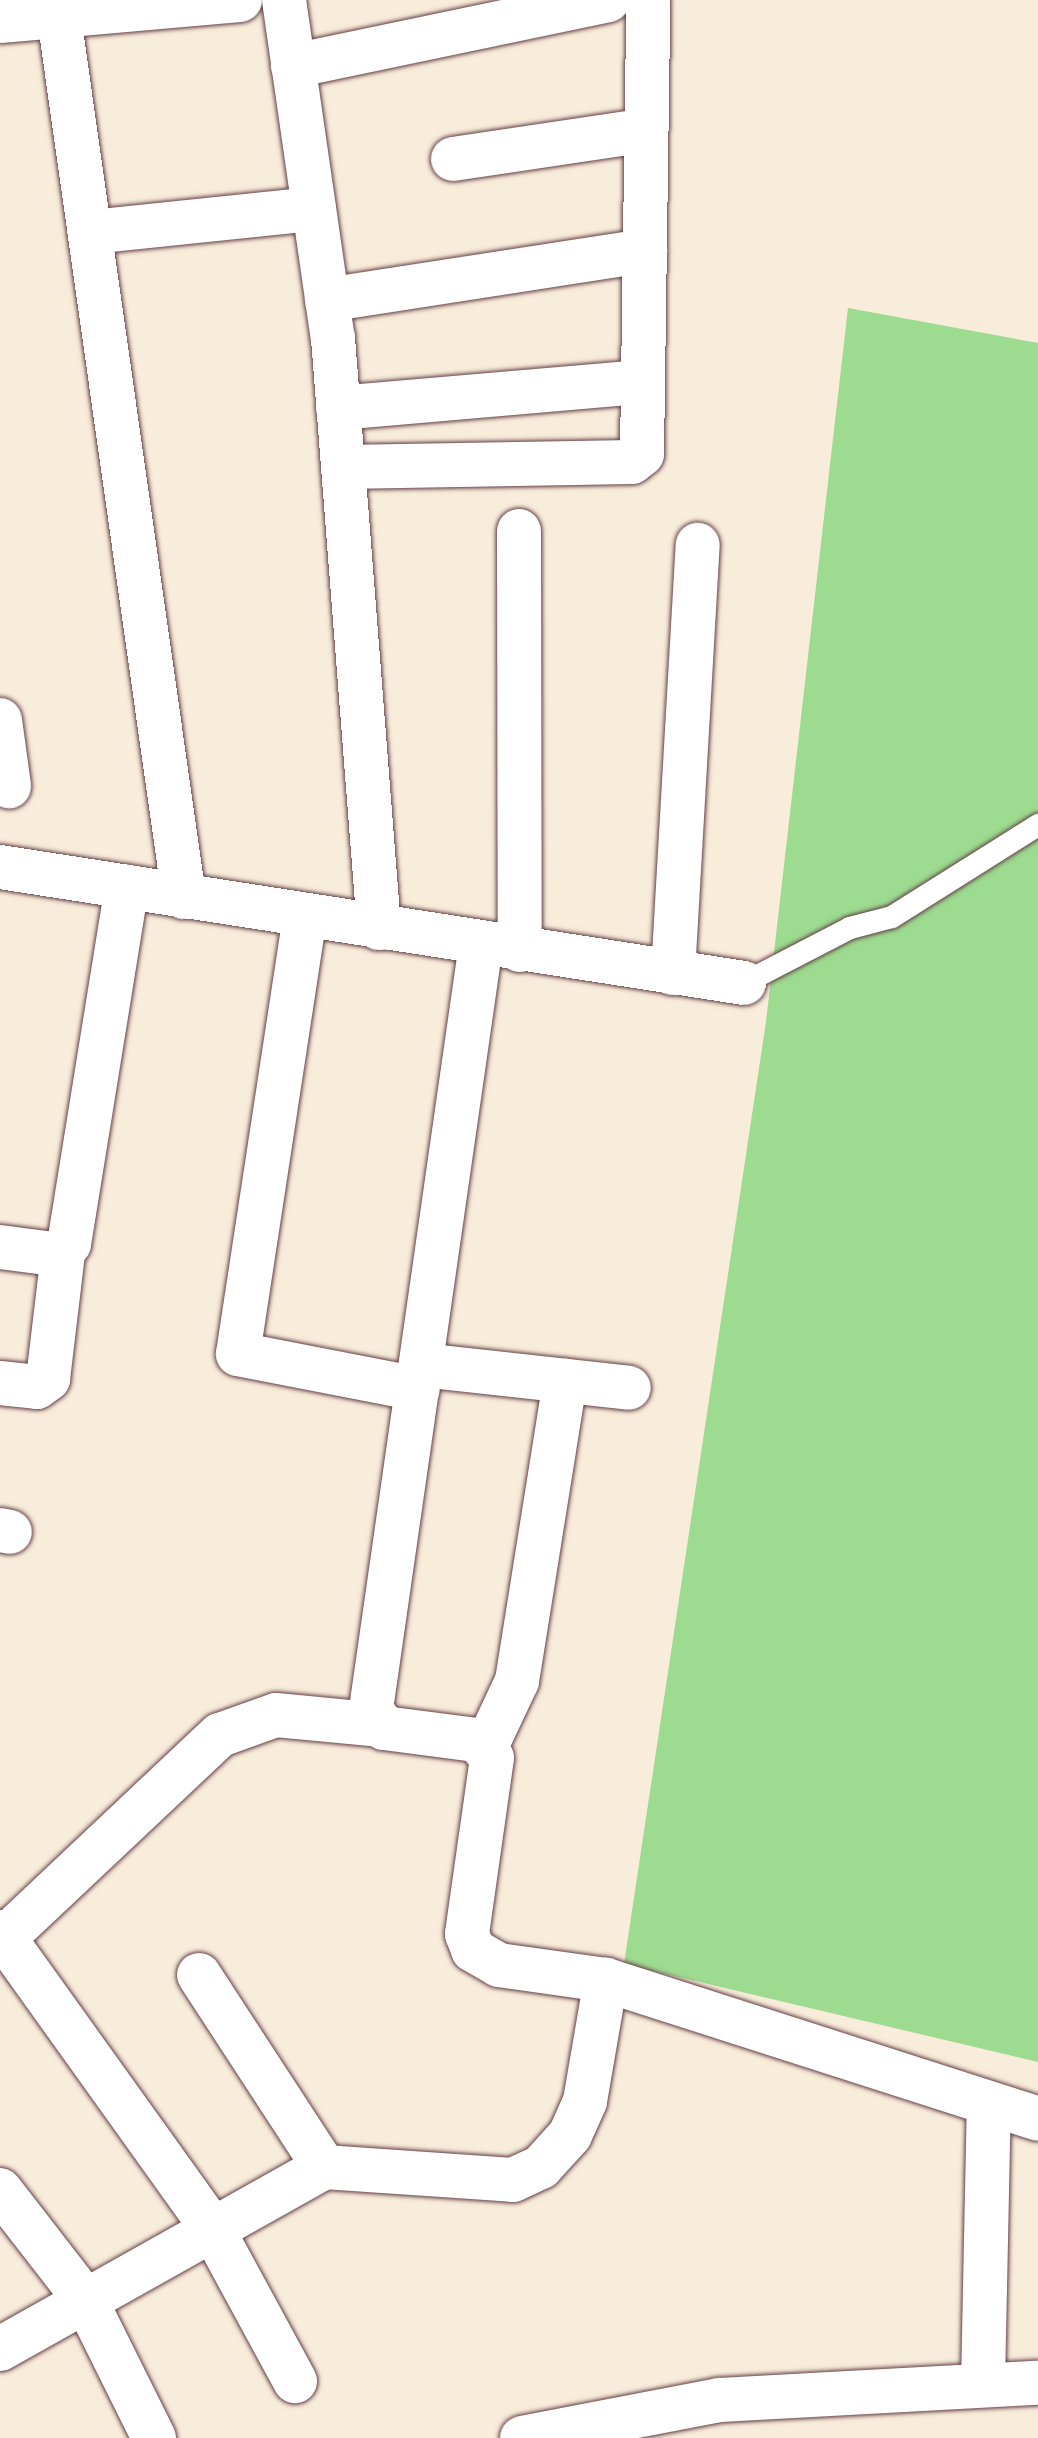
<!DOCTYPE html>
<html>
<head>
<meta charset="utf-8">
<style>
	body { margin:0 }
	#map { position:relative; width:1038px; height:2438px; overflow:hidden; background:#f8ecda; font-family:Delius,sans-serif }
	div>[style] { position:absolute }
	.green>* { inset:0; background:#9cdb90 }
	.roads { filter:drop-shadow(0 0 2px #643e45) drop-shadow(0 0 2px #643e45) }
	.service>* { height:22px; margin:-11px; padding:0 11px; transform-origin:11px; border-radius:11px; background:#fff }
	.minor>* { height:44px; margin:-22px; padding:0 22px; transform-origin:22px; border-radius:22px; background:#fff }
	span { translate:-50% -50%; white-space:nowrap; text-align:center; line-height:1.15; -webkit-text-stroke:7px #fdfcf7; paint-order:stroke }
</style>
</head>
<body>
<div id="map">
	<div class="green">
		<div style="clip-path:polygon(848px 308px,1038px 343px,1038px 2062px,624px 1964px,766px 1022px)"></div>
	</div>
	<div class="roads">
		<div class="service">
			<div style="left:744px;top:983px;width:119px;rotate:-27.4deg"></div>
			<div style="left:850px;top:928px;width:43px;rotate:-14.7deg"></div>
			<div style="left:892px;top:917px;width:173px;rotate:-32.2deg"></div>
		</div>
		<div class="minor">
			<div style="left:284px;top:0;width:342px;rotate:81.8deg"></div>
			<div style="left:333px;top:338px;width:592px;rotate:85.54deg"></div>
			<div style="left:59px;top:17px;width:889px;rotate:81.92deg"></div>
			<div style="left:0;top:21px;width:241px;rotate:-5deg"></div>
			<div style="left:293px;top:66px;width:322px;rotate:-11.8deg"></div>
			<div style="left:453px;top:159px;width:195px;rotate:-8.5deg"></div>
			<div style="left:90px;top:232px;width:225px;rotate:-5.9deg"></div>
			<div style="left:327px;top:300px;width:322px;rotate:-8.8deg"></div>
			<div style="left:338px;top:408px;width:302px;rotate:-4.9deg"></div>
			<div style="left:343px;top:467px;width:289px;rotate:-1deg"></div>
			<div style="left:632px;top:462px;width:13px;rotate:-39deg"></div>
			<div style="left:642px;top:454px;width:454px;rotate:-89.2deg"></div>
			<div style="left:519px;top:531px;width:419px;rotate:89.9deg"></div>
			<div style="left:0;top:720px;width:67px;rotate:82.2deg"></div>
			<div style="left:0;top:867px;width:753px;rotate:8.86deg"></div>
			<div style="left:305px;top:916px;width:443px;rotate:98.7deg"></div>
			<div style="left:238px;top:1354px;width:183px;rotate:11deg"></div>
			<div style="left:481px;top:944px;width:773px;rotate:98.18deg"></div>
			<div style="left:371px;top:1709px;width:23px;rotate:56deg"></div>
			<div style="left:384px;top:1728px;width:94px;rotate:7.4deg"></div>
			<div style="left:477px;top:1740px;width:23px;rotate:50deg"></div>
			<div style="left:492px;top:1758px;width:178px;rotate:98.1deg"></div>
			<div style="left:467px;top:1934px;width:17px;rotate:69deg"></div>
			<div style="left:473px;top:1950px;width:30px;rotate:30deg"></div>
			<div style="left:499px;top:1965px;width:108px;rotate:8deg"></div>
			<div style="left:606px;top:1980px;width:454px;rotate:17.8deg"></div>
			<div style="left:673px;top:973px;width:429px;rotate:-86.7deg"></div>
			<div style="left:0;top:1247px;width:54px;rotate:7.4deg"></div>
			<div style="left:54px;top:1254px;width:18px;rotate:-34deg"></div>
			<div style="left:69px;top:1244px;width:362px;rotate:-80.8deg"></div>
			<div style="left:422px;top:1365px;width:208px;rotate:6.3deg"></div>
			<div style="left:0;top:1383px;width:37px;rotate:6deg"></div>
			<div style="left:37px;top:1387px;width:14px;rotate:-36deg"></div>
			<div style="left:48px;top:1379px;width:126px;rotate:-83.2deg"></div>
			<div style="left:0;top:1530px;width:10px;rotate:11deg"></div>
			<div style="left:485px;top:1749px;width:75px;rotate:-64.8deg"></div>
			<div style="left:517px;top:1681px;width:304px;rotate:-80.9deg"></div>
			<div style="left:0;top:1932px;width:366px;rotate:54.4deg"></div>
			<div style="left:213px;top:2230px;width:172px;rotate:61.5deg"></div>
			<div style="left:0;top:1942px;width:302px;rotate:-43.3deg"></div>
			<div style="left:220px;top:1735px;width:59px;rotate:-19.7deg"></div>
			<div style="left:276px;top:1715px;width:104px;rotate:5.5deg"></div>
			<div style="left:199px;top:1975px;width:229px;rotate:56.9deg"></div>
			<div style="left:0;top:2190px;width:140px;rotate:52.2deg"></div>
			<div style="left:86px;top:2301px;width:153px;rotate:63.6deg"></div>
			<div style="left:0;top:2349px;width:372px;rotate:-29.3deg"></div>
			<div style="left:324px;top:2167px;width:189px;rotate:3.9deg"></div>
			<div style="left:513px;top:2180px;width:31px;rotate:-25deg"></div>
			<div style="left:541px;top:2167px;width:43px;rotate:-47.8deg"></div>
			<div style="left:570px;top:2135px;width:37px;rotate:-66deg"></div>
			<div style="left:585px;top:2101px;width:123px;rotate:-80.2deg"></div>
			<div style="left:983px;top:2383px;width:278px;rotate:-88.8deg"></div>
			<div style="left:522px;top:2438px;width:201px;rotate:-10.9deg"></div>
			<div style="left:719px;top:2400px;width:319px;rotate:-3.1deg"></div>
		</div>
	</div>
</div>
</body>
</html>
